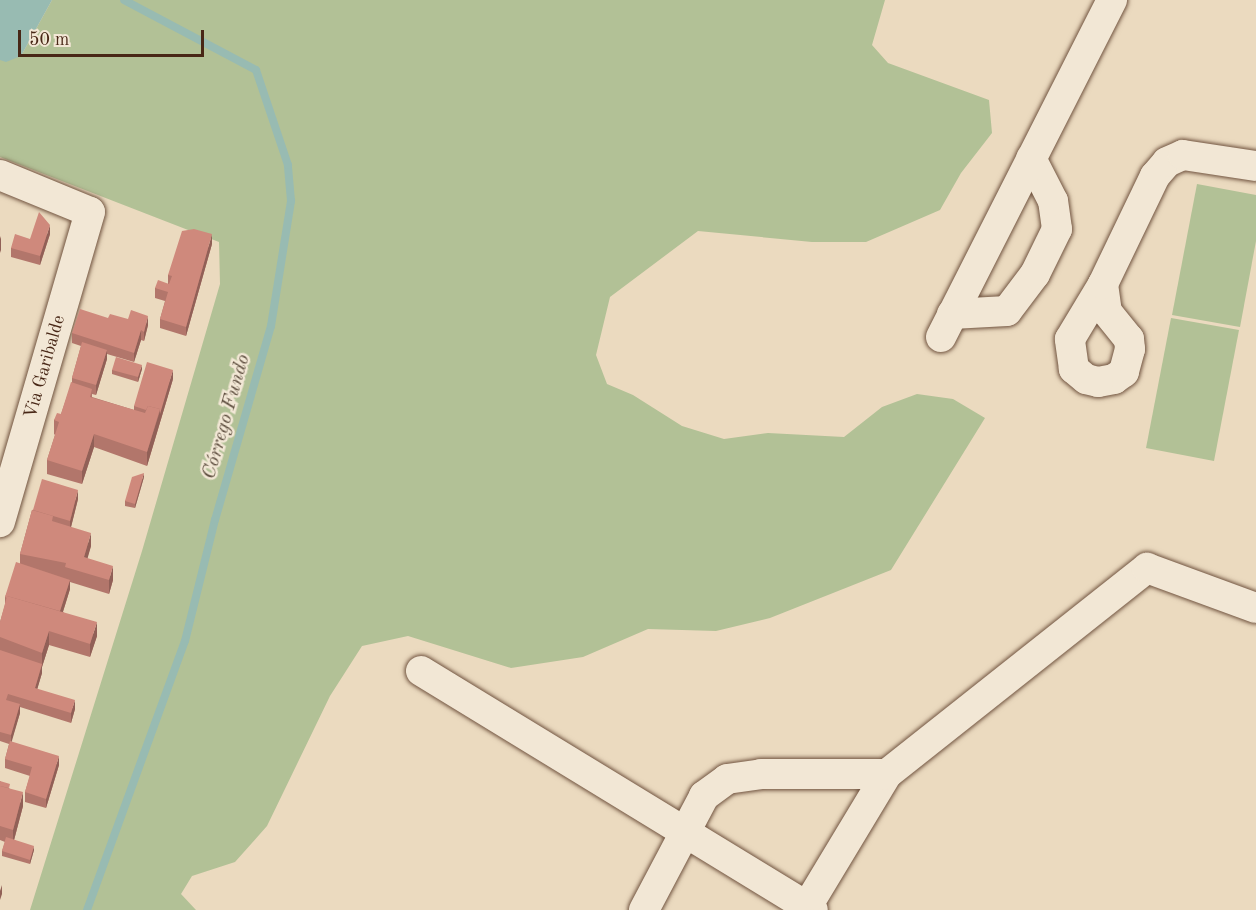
<!DOCTYPE html>
<html>
<head>
<meta charset="utf-8">
<style>
	body { margin:0 }
	#map { position:relative; width:1256px; height:910px; overflow:hidden; background:#ebdabf; font-family:"Old Standard TT",serif }
	div>[style] { position:absolute }
	.green>* { inset:0; background:#b2c196 }
	.water>* { inset:0; background:#98bbb2 }
	.stream>* { height:8px; margin:-4px; padding:0 4px; transform-origin:4px; border-radius:4px; background:#98bbb2 }
	.roads { filter:drop-shadow(0 0 2px #715440) drop-shadow(0 0 2px #715440) }
	.street>* { height:30px; margin:-15px; padding:0 15px; transform-origin:15px; border-radius:15px; background:#f2e7d5 }
	.wall>* { inset:0; background:#b2766b }
	.shaded-wall>* { inset:0; background:#916057 }
	.building>* { inset:0; background:#cf897c }
	span { translate:-50% -50%; white-space:nowrap; text-align:center; line-height:1.15; -webkit-text-stroke:5px #f2e7d5; paint-order:stroke }
	.street-label { font-size:18px; color:#482716 }
	.water-label { font-size:20px; color:#5c4c3d; font-style:italic }
	.scale { position:absolute; left:18px; top:30px; width:186px; height:27px; box-sizing:border-box; border:3px solid #482716; border-top:0; padding-left:8px; font-size:18px; line-height:21px; white-space:nowrap; color:#482716; -webkit-text-stroke:4px #f2e7d5; paint-order:stroke }
</style>
</head>
<body>
<div id="map">
	<div class="green">
		<div style="clip-path:polygon(52px 0,885px 0,872px 45px,888px 63px,989px 100px,992px 133px,961px 173px,940px 210px,866px 242px,812px 242px,698px 231px,610px 297px,596px 355px,607px 384px,633px 395px,682px 426px,724px 439px,768px 433px,844px 437px,882px 407px,917px 394px,953px 399px,985px 418px,891px 570px,770px 618px,716px 631px,648px 629px,583px 657px,511px 668px,408px 636px,362px 646px,330px 696px,267px 826px,235px 862px,192px 876px,181px 894px,196px 910px,30px 910px,142px 551px,220px 284px,219px 242px,0 157px,0 60px,21px 56px)"></div>
		<div style="clip-path:polygon(1197px 184px,1256px 195px,1256px 241px,1240px 327px,1172px 315px)"></div>
		<div style="clip-path:polygon(1171px 318px,1239px 330px,1214px 461px,1146px 448px)"></div>
	</div>
	<div class="water">
		<div style="clip-path:polygon(0 0,52px 0,21px 56px,6px 62px,0 60px)"></div>
	</div>
	<div class="stream">
		<div style="left:87px;top:910px;width:286px;rotate:-70deg"></div>
		<div style="left:185px;top:641px;width:125px;rotate:-76.1deg"></div>
		<div style="left:215px;top:520px;width:202px;rotate:-73.9deg"></div>
		<div style="left:271px;top:326px;width:127px;rotate:-80.9deg"></div>
		<div style="left:291px;top:201px;width:36px;rotate:-95deg"></div>
		<div style="left:288px;top:165px;width:100px;rotate:-108.6deg"></div>
		<div style="left:256px;top:70px;width:149px;rotate:-152.1deg"></div>
	</div>
	<div class="roads">
		<div class="street">
			<div style="left:0;top:175px;width:97px;rotate:22.3deg"></div>
			<div style="left:90px;top:212px;width:323px;rotate:106.2deg"></div>
			<div style="left:1103px;top:284px;width:28px;rotate:82deg"></div>
			<div style="left:1107px;top:312px;width:35px;rotate:51deg"></div>
			<div style="left:1129px;top:339px;width:10px;rotate:84deg"></div>
			<div style="left:1130px;top:349px;width:24px;rotate:105deg"></div>
			<div style="left:1124px;top:372px;width:12px;rotate:145deg"></div>
			<div style="left:1114px;top:379px;width:16px;rotate:169deg"></div>
			<div style="left:1098px;top:382px;width:12px;rotate:-166deg"></div>
			<div style="left:1086px;top:379px;width:16px;rotate:-140deg"></div>
			<div style="left:1074px;top:369px;width:30px;rotate:-98deg"></div>
			<div style="left:1070px;top:339px;width:64px;rotate:-59deg"></div>
			<div style="left:1103px;top:284px;width:120px;rotate:-64.3deg"></div>
			<div style="left:1155px;top:176px;width:18px;rotate:-49deg"></div>
			<div style="left:1167px;top:162px;width:17px;rotate:-24deg"></div>
			<div style="left:1183px;top:155px;width:74px;rotate:8.6deg"></div>
			<div style="left:952px;top:314px;width:55px;rotate:-3.1deg"></div>
			<div style="left:1007px;top:311px;width:46px;rotate:-52.9deg"></div>
			<div style="left:1035px;top:274px;width:50px;rotate:-63.9deg"></div>
			<div style="left:1057px;top:229px;width:28px;rotate:-98deg"></div>
			<div style="left:1053px;top:201px;width:48px;rotate:-117.1deg"></div>
			<div style="left:941px;top:337px;width:378px;rotate:-63.1deg"></div>
			<div style="left:421px;top:671px;width:459px;rotate:31.4deg"></div>
			<div style="left:814px;top:895px;width:141px;rotate:-58.9deg"></div>
			<div style="left:887px;top:774px;width:332px;rotate:-38.4deg"></div>
			<div style="left:1147px;top:568px;width:116px;rotate:20.2deg"></div>
			<div style="left:644px;top:910px;width:129px;rotate:-62.2deg"></div>
			<div style="left:704px;top:796px;width:29px;rotate:-36deg"></div>
			<div style="left:727px;top:779px;width:34px;rotate:-8deg"></div>
			<div style="left:761px;top:774px;width:126px"></div>
		</div>
	</div>
	<div class="wall">
		<div style="clip-path:polygon(50px 234px,40px 265px,11px 257px,11px 248px,30px 239px)"></div>
		<div style="clip-path:polygon(212px 244px,186px 336px,160px 328px,160px 319px,165px 301px,155px 298px,155px 288px,168px 284px,168px 275px)"></div>
		<div style="clip-path:polygon(108px 318px,148px 325px,144px 341px,141px 340px,134px 362px,107px 354px,107px 359px,96px 395px,92px 394px,92px 397px,134px 410px,134px 406px,173px 379px,147px 466px,94px 447px,82px 484px,47px 474px,47px 460px,55px 435px,54px 434px,54px 420px,61px 414px,72px 382px,72px 378px,81px 346px,72px 343px,72px 333px)"></div>
		<div style="clip-path:polygon(142px 369px,138px 382px,112px 374px,112px 370px)"></div>
		<div style="clip-path:polygon(144px 477px,135px 508px,125px 506px,125px 501px)"></div>
		<div style="clip-path:polygon(78px 499px,71px 527px,91px 546px,87px 558px,113px 580px,109px 594px,70px 582px,70px 589px,63px 612px,97px 636px,90px 657px,49px 645px,42px 667px,42px 673px,37px 689px,75px 709px,71px 723px,20px 707px,20px 713px,11px 742px,59px 765px,46px 808px,25px 802px,25px 792px,30px 776px,5px 768px,5px 759px,9px 744px,0 741px,0 622px,5px 605px,5px 597px,20px 563px,20px 554px,32px 510px)"></div>
		<div style="clip-path:polygon(0 781px,10px 789px,23px 806px,14px 840px,34px 850px,30px 864px,2px 856px,2px 851px,5px 842px,0 840px)"></div>
	</div>
	<div class="shaded-wall">
		<div style="clip-path:polygon(50px 225px,50px 234px,40px 265px,40px 256px)"></div>
		<div style="clip-path:polygon(212px 234px,212px 244px,186px 336px,186px 327px)"></div>
		<div style="clip-path:polygon(1px 236px,1px 250px,0 253px,0 239px)"></div>
		<div style="clip-path:polygon(148px 316px,148px 325px,144px 341px,144px 332px)"></div>
		<div style="clip-path:polygon(141px 330px,141px 340px,134px 362px,134px 353px)"></div>
		<div style="clip-path:polygon(107px 350px,107px 359px,96px 395px,96px 385px)"></div>
		<div style="clip-path:polygon(142px 365px,142px 369px,138px 382px,138px 377px)"></div>
		<div style="clip-path:polygon(173px 370px,173px 379px,147px 466px,147px 452px)"></div>
		<div style="clip-path:polygon(94px 434px,94px 447px,82px 484px,82px 471px)"></div>
		<div style="clip-path:polygon(144px 473px,144px 477px,135px 508px,135px 504px)"></div>
		<div style="clip-path:polygon(78px 490px,78px 499px,70px 531px,70px 521px)"></div>
		<div style="clip-path:polygon(91px 533px,91px 546px,84px 571px,84px 557px)"></div>
		<div style="clip-path:polygon(113px 566px,113px 580px,109px 594px,109px 580px)"></div>
		<div style="clip-path:polygon(70px 580px,70px 589px,59px 624px,59px 614px)"></div>
		<div style="clip-path:polygon(97px 622px,97px 636px,90px 657px,90px 644px)"></div>
		<div style="clip-path:polygon(49px 631px,49px 645px,42px 667px,42px 673px,35px 697px,35px 688px,42px 664px,42px 653px)"></div>
		<div style="clip-path:polygon(75px 700px,75px 709px,71px 723px,71px 713px)"></div>
		<div style="clip-path:polygon(20px 704px,20px 713px,11px 744px,11px 735px)"></div>
		<div style="clip-path:polygon(59px 756px,59px 765px,46px 808px,46px 799px)"></div>
		<div style="clip-path:polygon(23px 792px,23px 806px,13px 844px,13px 830px)"></div>
		<div style="clip-path:polygon(34px 846px,34px 850px,30px 864px,30px 860px)"></div>
		<div style="clip-path:polygon(2px 885px,2px 894px,0 900px,0 891px)"></div>
	</div>
	<div class="building">
		<div style="clip-path:polygon(39px 212px,50px 225px,40px 256px,11px 248px,15px 234px,30px 239px)"></div>
		<div style="clip-path:polygon(194px 229px,212px 234px,186px 327px,160px 319px,168px 292px,155px 288px,158px 280px,169px 284px,172px 276px,168px 275px,182px 231px)"></div>
		<div style="clip-path:polygon(80px 309px,108px 318px,110px 314px,128px 319px,131px 310px,148px 316px,144px 332px,141px 330px,134px 353px,72px 333px)"></div>
		<div style="clip-path:polygon(82px 342px,107px 350px,96px 385px,72px 378px)"></div>
		<div style="clip-path:polygon(116px 357px,142px 365px,138px 377px,112px 370px)"></div>
		<div style="clip-path:polygon(147px 362px,173px 370px,160px 414px,160px 409px,148px 406px,146px 410px,134px 406px)"></div>
		<div style="clip-path:polygon(71px 382px,92px 389px,90px 397px,145px 413px,148px 406px,160px 409px,147px 452px,94px 434px,82px 471px,47px 460px,59px 422px,54px 420px,57px 413px,61px 414px)"></div>
		<div style="clip-path:polygon(144px 473px,135px 504px,125px 501px,132px 477px)"></div>
		<div style="clip-path:polygon(42px 479px,78px 490px,70px 521px,33px 510px)"></div>
		<div style="clip-path:polygon(32px 510px,53px 516px,52px 521px,91px 533px,84px 557px,113px 566px,109px 580px,65px 567px,66px 563px,20px 554px)"></div>
		<div style="clip-path:polygon(16px 562px,70px 580px,60px 611px,7px 596px,7px 598px,5px 597px)"></div>
		<div style="clip-path:polygon(7px 596px,97px 622px,90px 644px,49px 631px,42px 653px,0 637px,0 622px)"></div>
		<div style="clip-path:polygon(0 650px,42px 664px,35px 688px,75px 700px,71px 713px,8px 694px,6px 700px,20px 704px,11px 735px,0 732px)"></div>
		<div style="clip-path:polygon(10px 741px,59px 756px,46px 799px,25px 792px,32px 767px,5px 759px)"></div>
		<div style="clip-path:polygon(0 781px,10px 784px,9px 788px,0 786px)"></div>
		<div style="clip-path:polygon(0 786px,23px 792px,13px 830px,0 826px)"></div>
		<div style="clip-path:polygon(6px 837px,34px 846px,30px 860px,2px 851px)"></div>
	</div>
	<div class="street-label">
		<span style="left:45px;top:367px;rotate:-74deg">Via Garibalde</span>
	</div>
	<div class="water-label">
		<span style="left:227px;top:417px;rotate:-74deg">Córrego Fundo</span>
	</div>
	<div class="scale">50 m</div>
</div>
</body>
</html>
